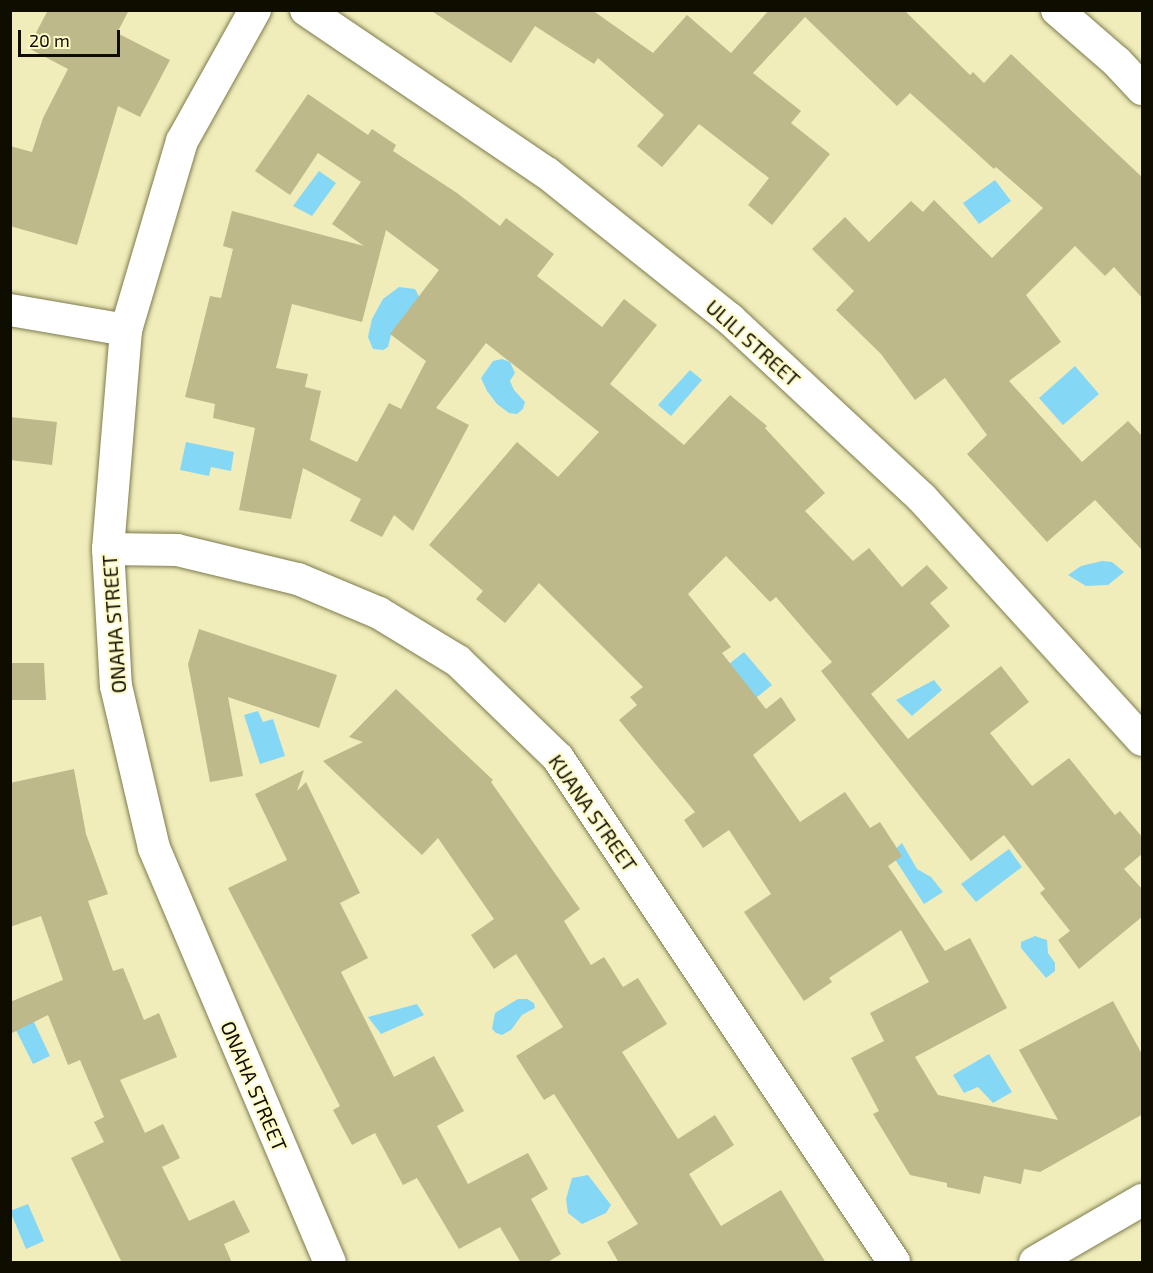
<!DOCTYPE html>
<html>
<head>
<meta charset="utf-8">
<style>
	body { margin:0 }
	#map { position:relative; width:1153px; height:1273px; overflow:hidden; background:#f0edbb; font-family:"Exo 2",sans-serif }
	div>[style] { position:absolute }
	.water>* { inset:0; background:#85d7f6 }
	.building>* { inset:0; background:#bdb98a }
	.roads { filter:drop-shadow(0 0 2px #7e7b4d) drop-shadow(0 0 2px #7e7b4d) }
	.minor>* { height:32px; margin:-16px; padding:0 16px; transform-origin:16px; border-radius:16px; background:#fff }
	span { translate:-50% -50%; white-space:nowrap; text-align:center; line-height:1.15; -webkit-text-stroke:4.5px #fefbc8; paint-order:stroke }
	.street-label { font-size:20px; color:#0f0d00 }
	.frame { position:absolute; inset:0; border:12px solid #0f0d00; pointer-events:none }
	.scale { position:absolute; left:18px; top:30px; width:102px; height:27px; box-sizing:border-box; border:3px solid #0f0d00; border-top:0; padding-left:8px; font-size:18px; line-height:21px; white-space:nowrap; color:#0f0d00; -webkit-text-stroke:4px #fefbc8; paint-order:stroke }
</style>
</head>
<body>
<div id="map">
	<div class="water">
		<div style="clip-path:polygon(319px 171px,336px 183px,312px 216px,293px 206px)"></div>
		<div style="clip-path:polygon(995px 180px,1011px 201px,979px 224px,963px 203px)"></div>
		<div style="clip-path:polygon(399px 287px,415px 289px,421px 300px,391px 335px,388px 347px,383px 350px,373px 349px,368px 337px,372px 319px,383px 299px)"></div>
		<div style="clip-path:polygon(502px 359px,510px 362px,515px 373px,510px 381px,514px 390px,525px 402px,523px 409px,517px 414px,509px 413px,497px 404px,487px 391px,481px 378px,493px 361px)"></div>
		<div style="clip-path:polygon(1075px 366px,1099px 394px,1063px 425px,1039px 398px)"></div>
		<div style="clip-path:polygon(690px 370px,702px 380px,671px 416px,658px 405px)"></div>
		<div style="clip-path:polygon(186px 442px,234px 452px,231px 471px,211px 467px,209px 476px,180px 470px)"></div>
		<div style="clip-path:polygon(1102px 561px,1112px 562px,1124px 572px,1108px 585px,1086px 586px,1068px 575px,1081px 566px)"></div>
		<div style="clip-path:polygon(744px 652px,772px 685px,756px 698px,729px 664px)"></div>
		<div style="clip-path:polygon(934px 680px,942px 690px,912px 716px,896px 700px)"></div>
		<div style="clip-path:polygon(258px 711px,263px 722px,273px 719px,285px 756px,260px 764px,244px 715px)"></div>
		<div style="clip-path:polygon(902px 843px,917px 869px,931px 877px,943px 892px,924px 904px,891px 853px)"></div>
		<div style="clip-path:polygon(1009px 849px,1022px 867px,976px 902px,961px 884px)"></div>
		<div style="clip-path:polygon(1035px 936px,1047px 940px,1048px 953px,1055px 963px,1055px 971px,1046px 978px,1021px 948px,1021px 942px)"></div>
		<div style="clip-path:polygon(518px 999px,527px 999px,534px 1003px,535px 1008px,522px 1015px,511px 1030px,502px 1035px,496px 1033px,492px 1029px,495px 1013px)"></div>
		<div style="clip-path:polygon(417px 1004px,424px 1015px,381px 1034px,368px 1017px)"></div>
		<div style="clip-path:polygon(33px 1020px,50px 1056px,33px 1064px,15px 1028px)"></div>
		<div style="clip-path:polygon(989px 1054px,1012px 1092px,993px 1103px,978px 1087px,964px 1093px,953px 1075px)"></div>
		<div style="clip-path:polygon(588px 1175px,611px 1205px,606px 1213px,582px 1224px,568px 1213px,566px 1199px,572px 1178px)"></div>
		<div style="clip-path:polygon(28px 1204px,44px 1241px,26px 1249px,10px 1211px)"></div>
	</div>
	<div class="building">
		<div style="clip-path:polygon(48px 10px,129px 10px,117px 33px,170px 60px,140px 117px,118px 106px,77px 245px,10px 226px,10px 146px,32px 152px,43px 118px,68px 69px,28px 48px)"></div>
		<div style="clip-path:polygon(430px 10px,592px 10px,653px 53px,687px 15px,731px 53px,769px 10px,904px 10px,970px 75px,973px 72px,984px 83px,1011px 54px,1143px 178px,1143px 299px,1114px 267px,1105px 276px,1075px 246px,1026px 295px,1061px 342px,1009px 381px,1082px 462px,1128px 421px,1143px 437px,1143px 551px,1095px 500px,1047px 542px,967px 454px,987px 435px,945px 378px,915px 400px,881px 354px,836px 310px,854px 291px,812px 249px,845px 217px,869px 242px,911px 201px,923px 212px,934px 200px,992px 258px,1043px 208px,996px 167px,994px 169px,910px 93px,897px 106px,805px 17px,753px 73px,801px 111px,791px 123px,830px 154px,772px 225px,748px 205px,769px 178px,699px 124px,662px 167px,637px 146px,664px 115px,598px 58px,594px 64px,535px 26px,511px 63px)"></div>
		<div style="clip-path:polygon(evenodd,308px 94px,368px 135px,372px 129px,396px 145px,393px 151px,457px 193px,500px 226px,506px 218px,554px 254px,537px 276px,602px 327px,624px 299px,657px 325px,610px 384px,684px 445px,730px 395px,767px 426px,765px 428px,825px 493px,805px 511px,853px 561px,869px 548px,902px 587px,927px 565px,948px 588px,930px 603px,950px 626px,871px 694px,908px 739px,1001px 666px,1029px 702px,990px 733px,1032px 786px,1069px 758px,1115px 815px,1120px 811px,1143px 838px,1143px 853px,1124px 869px,1143px 890px,1143px 916px,1079px 969px,1058px 940px,1070px 931px,1040px 893px,1045px 889px,1004px 835px,971px 861px,821px 671px,832px 662px,776px 597px,770px 602px,726px 556px,688px 594px,731px 647px,722px 653px,766px 709px,781px 697px,796px 720px,753px 755px,800px 822px,845px 792px,870px 828px,880px 822px,902px 856px,888px 866px,945px 951px,970px 938px,1007px 1008px,915px 1057px,938px 1095px,1058px 1120px,1019px 1050px,1113px 1001px,1143px 1056px,1143px 1114px,1040px 1172px,1024px 1169px,1021px 1184px,984px 1176px,980px 1194px,947px 1187px,947px 1183px,910px 1175px,873px 1114px,879px 1111px,851px 1058px,884px 1041px,870px 1013px,929px 982px,901px 930px,829px 978px,832px 982px,804px 1001px,744px 912px,771px 894px,729px 830px,703px 848px,684px 820px,695px 812px,619px 720px,637px 705px,630px 697px,643px 687px,539px 583px,505px 623px,476px 599px,483px 591px,429px 545px,517px 442px,558px 477px,599px 432px,486px 343px,436px 408px,469px 425px,413px 531px,394px 515px,382px 537px,350px 521px,361px 499px,303px 468px,291px 519px,239px 510px,255px 428px,213px 418px,215px 404px,185px 397px,210px 296px,221px 298px,233px 249px,223px 246px,232px 211px,364px 246px,332px 224px,361px 182px,318px 153px,290px 195px,255px 171px,308px 94px,386px 230px,439px 270px,390px 334px,426px 361px,401px 409px,389px 403px,357px 462px,310px 440px,321px 391px,305px 387px,308px 374px,276px 368px,292px 304px,362px 322px,386px 230px)"></div>
		<div style="clip-path:polygon(10px 417px,57px 422px,52px 465px,10px 460px)"></div>
		<div style="clip-path:polygon(199px 629px,337px 675px,319px 728px,228px 697px,243px 776px,210px 782px,188px 664px)"></div>
		<div style="clip-path:polygon(10px 663px,44px 663px,46px 700px,10px 700px)"></div>
		<div style="clip-path:polygon(396px 689px,493px 780px,491px 782px,580px 909px,564px 921px,591px 965px,604px 957px,623px 987px,638px 978px,667px 1024px,622px 1052px,678px 1139px,715px 1115px,734px 1145px,689px 1174px,721px 1226px,781px 1190px,826px 1263px,619px 1263px,607px 1242px,638px 1224px,554px 1094px,544px 1100px,516px 1056px,563px 1027px,516px 954px,494px 969px,471px 935px,494px 919px,438px 838px,422px 855px,323px 761px,363px 742px,349px 737px)"></div>
		<div style="clip-path:polygon(74px 769px,86px 834px,108px 894px,88px 901px,113px 971px,123px 968px,144px 1020px,159px 1013px,177px 1057px,120px 1080px,145px 1133px,163px 1124px,180px 1158px,162px 1167px,189px 1221px,234px 1200px,250px 1232px,224px 1244px,232px 1263px,122px 1263px,71px 1158px,104px 1142px,94px 1122px,104px 1117px,80px 1060px,68px 1065px,48px 1015px,10px 1034px,10px 1002px,63px 980px,41px 916px,10px 927px,10px 783px)"></div>
		<div style="clip-path:polygon(304px 770px,297px 791px,306px 782px,360px 893px,340px 903px,368px 958px,341px 972px,394px 1077px,434px 1056px,464px 1111px,437px 1126px,468px 1184px,528px 1153px,548px 1189px,531px 1199px,561px 1254px,546px 1263px,521px 1263px,500px 1227px,459px 1249px,417px 1178px,403px 1185px,375px 1133px,352px 1145px,333px 1110px,340px 1106px,228px 888px,287px 860px,255px 794px)"></div>
	</div>
	<div class="roads">
		<div class="minor">
			<div style="left:255px;top:10px;width:150px;rotate:119.1deg"></div>
			<div style="left:182px;top:141px;width:197px;rotate:106.5deg"></div>
			<div style="left:126px;top:330px;width:220px;rotate:94.7deg"></div>
			<div style="left:108px;top:549px;width:137px;rotate:86.7deg"></div>
			<div style="left:116px;top:686px;width:166px;rotate:76.8deg"></div>
			<div style="left:154px;top:848px;width:450px;rotate:67deg"></div>
			<div style="left:306px;top:10px;width:291px;rotate:34.1deg"></div>
			<div style="left:547px;top:173px;width:234px;rotate:38.6deg"></div>
			<div style="left:730px;top:319px;width:262px;rotate:43deg"></div>
			<div style="left:922px;top:498px;width:327px;rotate:47.7deg"></div>
			<div style="left:1057px;top:10px;width:79px;rotate:40.9deg"></div>
			<div style="left:1117px;top:62px;width:37px;rotate:47deg"></div>
			<div style="left:10px;top:310px;width:118px;rotate:9.8deg"></div>
			<div style="left:108px;top:549px;width:69px;rotate:0.8deg"></div>
			<div style="left:177px;top:550px;width:124px;rotate:13.5deg"></div>
			<div style="left:298px;top:579px;width:88px;rotate:22.8deg"></div>
			<div style="left:379px;top:613px;width:92px;rotate:31.3deg"></div>
			<div style="left:458px;top:661px;width:139px;rotate:44.1deg"></div>
			<div style="left:558px;top:758px;width:606px;rotate:56.31deg"></div>
			<div style="left:1035px;top:1262px;width:124px;rotate:-30.1deg"></div>
		</div>
	</div>
	<div class="street-label">
		<span style="left:753px;top:343px;rotate:42deg">ULILI STREET</span>
		<span style="left:114px;top:624px;rotate:-94deg">ONAHA STREET</span>
		<span style="left:593px;top:813px;rotate:55deg">KUANA STREET</span>
		<span style="left:254px;top:1086px;rotate:67deg">ONAHA STREET</span>
	</div>
	<div class="frame"></div>
	<div class="scale">20 m</div>
</div>
</body>
</html>
